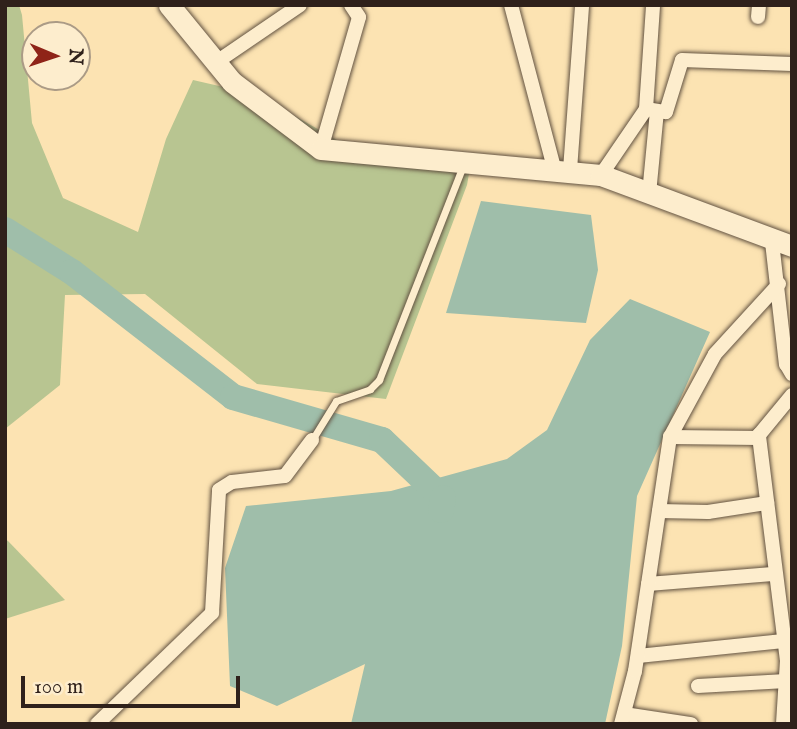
<!DOCTYPE html>
<html>
<head>
<meta charset="utf-8">
<style>
	body { margin:0 }
	#map { position:relative; width:797px; height:729px; overflow:hidden; background:#fce3b2; font-family:"IM FELL English",serif }
	div>[style] { position:absolute }
	.green>* { inset:0; background:#b8c591 }
	.water>* { inset:0; background:#9fbeaa }
	.river>* { height:26px; margin:-13px; padding:0 13px; transform-origin:13px; border-radius:13px; background:#9fbeaa }
	.roads { filter:drop-shadow(0 0 2px #625241) drop-shadow(0 0 2px #625241) }
	.lane>* { height:7px; margin:-3.5px; padding:0 3.5px; transform-origin:3.5px; border-radius:3.5px; background:#fdedcd }
	.street>* { height:14px; margin:-7px; padding:0 7px; transform-origin:7px; border-radius:7px; background:#fdedcd }
	.secondary>* { height:21px; margin:-10.5px; padding:0 10.5px; transform-origin:10.5px; border-radius:10.5px; background:#fdedcd }
	span { translate:-50% -50%; white-space:nowrap; text-align:center; line-height:1.15; -webkit-text-stroke:5px #fdedcd; paint-order:stroke }
	.frame { position:absolute; inset:0; border:7px solid #2f211b; pointer-events:none }
	.north { position:absolute; left:21px; top:21px; width:70px; height:70px; box-sizing:border-box; background:#fdedcd; border:2px solid #ab9b86; border-radius:50%; rotate:92deg; font-size:19px; font-weight:700; line-height:28px; text-align:center; color:#2f211b }
	.north::after { content:''; display:block; margin:auto; width:24px; height:32px; background:#8f2418; clip-path:polygon(50% 0,100% 100%,50% 72%,0 100%) }
	.scale { position:absolute; left:21px; top:676px; width:219px; height:32px; box-sizing:border-box; border:4px solid #2f211b; border-top:0; padding-left:9px; font-size:21px; line-height:24px; white-space:nowrap; color:#2f211b; -webkit-text-stroke:5px #fdedcd; paint-order:stroke }
</style>
</head>
<body>
<div id="map">
	<div class="green">
		<div style="clip-path:polygon(5px 5px,19px 5px,22px 15px,32px 123px,63px 198px,138px 232px,166px 139px,193px 80px,258px 95px,337px 140px,472px 157px,467px 185px,386px 399px,257px 384px,145px 294px,65px 295px,60px 385px,5px 429px)"></div>
		<div style="clip-path:polygon(5px 539px,8px 541px,65px 600px,5px 619px)"></div>
	</div>
	<div class="water">
		<div style="clip-path:polygon(481px 201px,591px 215px,598px 270px,586px 323px,446px 313px)"></div>
		<div style="clip-path:polygon(630px 299px,710px 332px,637px 496px,622px 646px,605px 724px,351px 724px,365px 664px,277px 706px,230px 686px,225px 568px,246px 506px,391px 491px,507px 459px,547px 430px,590px 340px)"></div>
	</div>
	<div class="river">
		<div style="left:5px;top:230px;width:79px;rotate:32.1deg"></div>
		<div style="left:72px;top:272px;width:204px;rotate:37.8deg"></div>
		<div style="left:233px;top:397px;width:155px;rotate:16.1deg"></div>
		<div style="left:382px;top:440px;width:84px;rotate:43.6deg"></div>
		<div style="left:443px;top:498px;width:12px;rotate:99deg"></div>
	</div>
	<div class="roads">
		<div class="lane">
			<div style="left:312px;top:440px;width:46px;rotate:-58.4deg"></div>
			<div style="left:336px;top:401px;width:36px;rotate:-19deg"></div>
			<div style="left:370px;top:389px;width:13px;rotate:-45deg"></div>
			<div style="left:379px;top:380px;width:230px;rotate:-68.6deg"></div>
		</div>
		<div class="street">
			<div style="left:511px;top:5px;width:169px;rotate:75.2deg"></div>
			<div style="left:758px;top:17px;width:12px;rotate:-85deg"></div>
			<div style="left:218px;top:61px;width:99px;rotate:-34.3deg"></div>
			<div style="left:646px;top:109px;width:20px;rotate:9deg"></div>
			<div style="left:666px;top:112px;width:54px;rotate:-72.9deg"></div>
			<div style="left:682px;top:60px;width:110px;rotate:2.1deg"></div>
			<div style="left:321px;top:149px;width:137px;rotate:-73.9deg"></div>
			<div style="left:359px;top:17px;width:14px;rotate:-124deg"></div>
			<div style="left:570px;top:170px;width:165px;rotate:-85.8deg"></div>
			<div style="left:601px;top:175px;width:80px;rotate:-55.7deg"></div>
			<div style="left:646px;top:109px;width:104px;rotate:-86.1deg"></div>
			<div style="left:649px;top:194px;width:83px;rotate:-84.5deg"></div>
			<div style="left:772px;top:242px;width:123px;rotate:83.5deg"></div>
			<div style="left:786px;top:364px;width:12px;rotate:59deg"></div>
			<div style="left:670px;top:437px;width:89px;rotate:0.6deg"></div>
			<div style="left:659px;top:511px;width:49px;rotate:1.2deg"></div>
			<div style="left:708px;top:512px;width:60px;rotate:-8.7deg"></div>
			<div style="left:648px;top:584px;width:125px;rotate:-4.6deg"></div>
			<div style="left:638px;top:656px;width:146px;rotate:-5.9deg"></div>
			<div style="left:698px;top:686px;width:88px;rotate:-3.3deg"></div>
			<div style="left:624px;top:714px;width:68px;rotate:8.5deg"></div>
			<div style="left:97px;top:724px;width:160px;rotate:-44deg"></div>
			<div style="left:212px;top:613px;width:123px;rotate:-86.7deg"></div>
			<div style="left:219px;top:490px;width:15px;rotate:-32deg"></div>
			<div style="left:232px;top:482px;width:53px;rotate:-6.5deg"></div>
			<div style="left:285px;top:476px;width:45px;rotate:-53.1deg"></div>
			<div style="left:621px;top:724px;width:55px;rotate:-75.2deg"></div>
			<div style="left:635px;top:671px;width:237px;rotate:-81.5deg"></div>
			<div style="left:670px;top:437px;width:94px;rotate:-61.5deg"></div>
			<div style="left:715px;top:354px;width:95px;rotate:-47.6deg"></div>
			<div style="left:783px;top:724px;width:63px;rotate:-86.4deg"></div>
			<div style="left:787px;top:661px;width:228px;rotate:-97.1deg"></div>
			<div style="left:759px;top:435px;width:52px;rotate:-50.5deg"></div>
		</div>
		<div class="secondary">
			<div style="left:169px;top:5px;width:99px;rotate:50.7deg"></div>
			<div style="left:232px;top:82px;width:111px;rotate:37deg"></div>
			<div style="left:321px;top:149px;width:281px;rotate:5.3deg"></div>
			<div style="left:601px;top:175px;width:204px;rotate:20.4deg"></div>
		</div>
	</div>
	<div class="frame"></div>
	<div class="north">N</div>
	<div class="scale">100 m</div>
</div>
</body>
</html>
